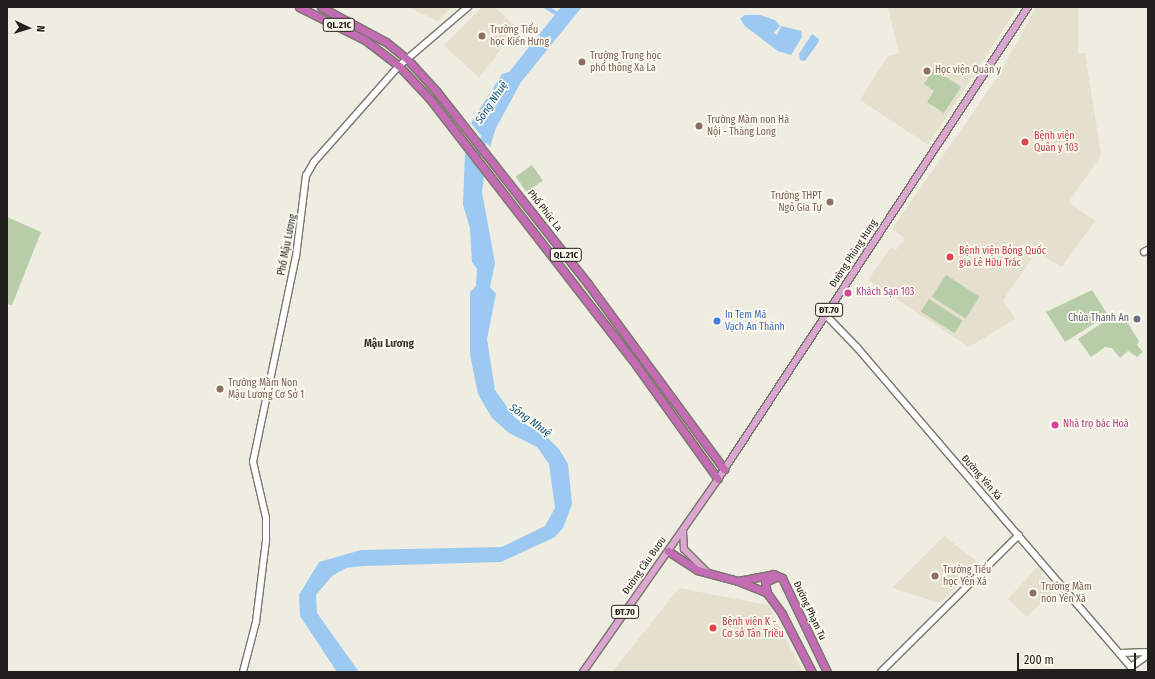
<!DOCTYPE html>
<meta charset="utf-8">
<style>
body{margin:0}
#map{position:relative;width:1155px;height:679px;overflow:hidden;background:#efece1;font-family:"Fira Sans Condensed",sans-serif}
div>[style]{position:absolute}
.built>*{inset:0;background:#e5e0ce}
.green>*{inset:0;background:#b6cda7;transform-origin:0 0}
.water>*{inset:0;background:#9bc9f2}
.canal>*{height:4px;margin:-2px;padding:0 2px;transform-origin:2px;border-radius:2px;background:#9bc9f2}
.river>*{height:7px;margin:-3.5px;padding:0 3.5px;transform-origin:3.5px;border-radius:3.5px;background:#9bc9f2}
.roads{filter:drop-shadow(1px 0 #79766d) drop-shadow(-1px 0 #79766d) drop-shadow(0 1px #79766d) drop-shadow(0 -1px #79766d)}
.secondary>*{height:5.5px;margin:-2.75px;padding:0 2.75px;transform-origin:2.75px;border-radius:2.75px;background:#fff}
.primary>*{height:6px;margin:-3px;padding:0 3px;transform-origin:3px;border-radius:3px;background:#dba7d1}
.highway>*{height:7px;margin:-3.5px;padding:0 3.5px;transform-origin:3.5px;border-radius:3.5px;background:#c36cb3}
.dots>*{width:11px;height:11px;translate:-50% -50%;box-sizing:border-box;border:2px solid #fcf9ef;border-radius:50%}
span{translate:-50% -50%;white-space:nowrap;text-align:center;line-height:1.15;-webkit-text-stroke:3.5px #fcf9ef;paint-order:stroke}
.shield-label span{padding:1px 3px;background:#fcf9ef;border:1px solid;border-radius:3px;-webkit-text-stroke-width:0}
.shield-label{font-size:9px;color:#22201d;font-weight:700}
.education-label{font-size:10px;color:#785e54}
.left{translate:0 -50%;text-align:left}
.right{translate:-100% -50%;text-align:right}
.health-label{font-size:10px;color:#be3a42}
.street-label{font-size:10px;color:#22201d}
.hotel-label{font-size:10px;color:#b23c85}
.shop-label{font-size:10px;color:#366cbe}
.worship-label{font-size:10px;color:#5b616d}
.water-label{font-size:11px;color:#085587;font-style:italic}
.neighbourhood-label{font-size:11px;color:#3c3931;font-weight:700}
.frame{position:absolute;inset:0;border:8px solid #22201d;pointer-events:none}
.north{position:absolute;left:8px;top:8px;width:40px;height:40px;-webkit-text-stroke:3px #fcf9ef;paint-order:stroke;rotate:94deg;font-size:11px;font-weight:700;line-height:16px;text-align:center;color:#22201d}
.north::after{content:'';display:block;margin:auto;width:14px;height:18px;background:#22201d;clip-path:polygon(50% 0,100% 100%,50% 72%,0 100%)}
.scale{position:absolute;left:1017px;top:653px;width:119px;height:18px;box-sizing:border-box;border:2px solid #22201d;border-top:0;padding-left:5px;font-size:12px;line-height:14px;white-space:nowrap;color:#22201d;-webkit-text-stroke:3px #fcf9ef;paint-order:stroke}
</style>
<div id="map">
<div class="built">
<div style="clip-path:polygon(408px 7px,452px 7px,438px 21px)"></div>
<div style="clip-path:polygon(482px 7px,495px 7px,517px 28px,479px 78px,444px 45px)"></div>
<div style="clip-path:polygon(888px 7px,1018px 7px,928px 145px,860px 100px,888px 56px,899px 54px)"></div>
<div style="clip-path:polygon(1036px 7px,1078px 7px,1078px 53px,1085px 53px,1101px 155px,1069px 202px,1095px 221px,1062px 267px,1036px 252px,1003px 301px,1015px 319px,969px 347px,868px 280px,891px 247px,896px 250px,905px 238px,892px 229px,999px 75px)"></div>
<div style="clip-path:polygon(944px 536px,979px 563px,940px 603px,892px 588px)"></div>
<div style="clip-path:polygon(1039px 565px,1043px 569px,1041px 575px,1059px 586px,1027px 617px,1008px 599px)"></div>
<div style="clip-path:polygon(679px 588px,768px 605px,803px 672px,612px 672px)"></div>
</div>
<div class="green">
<div style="clip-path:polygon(934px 69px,961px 87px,944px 113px,927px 102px,934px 91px,924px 84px)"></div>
<div style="left:532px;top:165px;width:19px;height:20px;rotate:55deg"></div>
<div style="clip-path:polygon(7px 217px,41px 232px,12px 305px,7px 304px)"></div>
<div style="left:946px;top:275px;width:40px;height:26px;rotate:33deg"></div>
<div style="clip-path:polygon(1092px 290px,1108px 315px,1065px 342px,1046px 312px)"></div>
<div style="left:929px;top:299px;width:40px;height:15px;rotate:33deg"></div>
<div style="clip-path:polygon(1111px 317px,1117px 322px,1124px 317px,1139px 341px,1137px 345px,1143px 352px,1137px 357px,1128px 351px,1120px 358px,1112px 348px,1105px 347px,1091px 357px,1078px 339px)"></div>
</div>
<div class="water">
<div style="clip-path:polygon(561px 7px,582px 7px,521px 82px,496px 128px,490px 147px,471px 123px,502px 74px,509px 72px)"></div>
<div style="clip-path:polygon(745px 15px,760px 15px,775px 20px,780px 26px,774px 33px,777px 35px,781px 26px,801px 31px,802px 37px,791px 55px,778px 51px,745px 26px,740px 19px)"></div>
<div style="clip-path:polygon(812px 34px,819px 39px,818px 43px,805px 61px,800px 60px,799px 54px)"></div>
<div style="clip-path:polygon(465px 153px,484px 176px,482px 192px,495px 263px,490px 287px,496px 294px,487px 339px,495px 390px,515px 418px,547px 437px,559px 449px,568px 464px,572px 504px,563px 528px,555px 537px,501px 562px,363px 566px,346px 568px,332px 576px,316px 595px,317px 613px,359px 672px,337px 672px,300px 616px,299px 595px,319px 562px,361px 550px,502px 547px,545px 526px,555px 508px,549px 464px,537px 447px,509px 433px,492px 418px,478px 394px,470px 355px,470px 292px,476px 286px,477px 269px,472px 262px,470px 228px,463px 205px)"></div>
</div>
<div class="canal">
<div style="left:546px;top:7px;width:12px;rotate:31deg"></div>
</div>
<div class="river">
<div style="left:471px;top:172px;width:46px;rotate:-69.6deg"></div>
</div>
<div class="roads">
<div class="secondary">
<div style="left:1144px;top:252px;width:4px;rotate:-27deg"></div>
<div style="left:826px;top:315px;width:45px;rotate:45.9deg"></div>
<div style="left:857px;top:347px;width:421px;rotate:49.4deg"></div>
<div style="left:1131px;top:667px;width:21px;rotate:-35deg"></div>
<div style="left:1121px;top:653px;width:27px;rotate:-2deg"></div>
<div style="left:243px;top:672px;width:52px;rotate:-75.4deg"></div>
<div style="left:256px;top:622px;width:83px;rotate:-83deg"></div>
<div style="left:266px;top:540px;width:22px;rotate:-90deg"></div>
<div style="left:266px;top:518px;width:57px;rotate:-103.1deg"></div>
<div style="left:253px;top:462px;width:209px;rotate:-78.2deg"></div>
<div style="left:296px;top:257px;width:82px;rotate:-83deg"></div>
<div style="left:306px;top:176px;width:16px;rotate:-60deg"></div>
<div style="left:314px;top:162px;width:128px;rotate:-48.5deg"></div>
<div style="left:399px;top:66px;width:91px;rotate:-40.5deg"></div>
<div style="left:881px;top:672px;width:194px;rotate:-44.8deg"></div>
</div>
<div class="primary">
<div style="left:683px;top:531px;width:18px;rotate:87deg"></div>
<div style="left:684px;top:549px;width:34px;rotate:45deg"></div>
<div style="left:583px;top:672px;width:236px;rotate:-55deg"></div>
<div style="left:718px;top:479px;width:565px;rotate:-56.7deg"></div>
</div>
<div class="highway">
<div style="left:299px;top:7px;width:74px;rotate:26.6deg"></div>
<div style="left:365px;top:40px;width:43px;rotate:37.4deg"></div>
<div style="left:399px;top:66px;width:45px;rotate:46.8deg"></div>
<div style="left:430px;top:99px;width:336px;rotate:52.2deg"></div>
<div style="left:636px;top:365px;width:140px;rotate:54.3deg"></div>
<div style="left:321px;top:7px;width:74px;rotate:28.3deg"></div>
<div style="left:386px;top:42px;width:28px;rotate:39deg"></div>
<div style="left:408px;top:60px;width:43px;rotate:47.8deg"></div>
<div style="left:437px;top:92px;width:244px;rotate:51.8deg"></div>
<div style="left:588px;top:284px;width:230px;rotate:53.7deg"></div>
<div style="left:668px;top:551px;width:35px;rotate:33deg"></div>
<div style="left:697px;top:570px;width:42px;rotate:15deg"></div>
<div style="left:738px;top:581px;width:31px;rotate:22deg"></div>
<div style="left:767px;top:593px;width:26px;rotate:54deg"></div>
<div style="left:782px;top:614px;width:65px;rotate:62.7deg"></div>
<div style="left:738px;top:581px;width:36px;rotate:-11deg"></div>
<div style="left:773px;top:574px;width:10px;rotate:24deg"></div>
<div style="left:782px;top:578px;width:104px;rotate:64.4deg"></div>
<div style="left:767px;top:593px;width:11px;rotate:-100deg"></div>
<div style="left:765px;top:582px;width:12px;rotate:-24deg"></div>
</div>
</div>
<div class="dots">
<div style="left:482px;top:36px;background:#8d6e63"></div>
<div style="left:582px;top:62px;background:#8d6e63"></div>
<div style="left:927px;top:71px;background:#8d6e63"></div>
<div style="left:699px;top:126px;background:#8d6e63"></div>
<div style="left:1025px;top:142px;background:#e0444e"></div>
<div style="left:830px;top:202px;background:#8d6e63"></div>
<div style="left:950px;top:257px;background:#e0444e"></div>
<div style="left:848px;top:293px;background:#d1479c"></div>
<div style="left:1137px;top:319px;background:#6b7280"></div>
<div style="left:717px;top:321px;background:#3f7fe0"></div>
<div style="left:220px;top:389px;background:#8d6e63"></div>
<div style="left:1055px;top:425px;background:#d1479c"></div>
<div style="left:935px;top:576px;background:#8d6e63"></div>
<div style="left:1033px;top:593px;background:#8d6e63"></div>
<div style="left:713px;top:628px;background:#e0444e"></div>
</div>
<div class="shield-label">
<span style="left:339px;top:25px">QL.21C</span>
<span style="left:566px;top:255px">QL.21C</span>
<span style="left:829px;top:310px">ĐT.70</span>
<span style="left:625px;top:612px">ĐT.70</span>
</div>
<div class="education-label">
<span class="left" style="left:490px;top:36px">Trường Tiểu<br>học Kiến Hưng</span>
<span class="left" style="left:590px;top:62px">Trường Trung học<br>phổ thông Xa La</span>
<span class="left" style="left:935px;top:71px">Học viện Quân y</span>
<span class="left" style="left:707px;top:126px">Trường Mầm non Hà<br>Nội - Thăng Long</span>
<span class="right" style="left:822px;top:202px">Trường THPT<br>Ngô Gia Tự</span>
<span class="left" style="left:228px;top:389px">Trường Mầm Non<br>Mậu Lương Cơ Sở 1</span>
<span class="left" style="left:943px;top:576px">Trường Tiểu<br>học Yên Xá</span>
<span class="left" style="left:1041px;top:593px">Trường Mầm<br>non Yên Xá</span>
</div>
<div class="health-label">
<span class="left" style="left:1034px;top:142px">Bệnh viện<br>Quân y 103</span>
<span class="left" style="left:959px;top:257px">Bệnh viện Bỏng Quốc<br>gia Lê Hữu Trác</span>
<span class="left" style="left:722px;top:628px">Bệnh viện K -<br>Cơ sở Tân Triều</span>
</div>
<div class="street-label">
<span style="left:544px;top:211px;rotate:52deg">Phố Phúc La</span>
<span style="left:288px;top:245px;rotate:-79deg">Phố Mậu Lương</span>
<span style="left:854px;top:254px;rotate:-57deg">Đường Phùng Hưng</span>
<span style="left:981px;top:478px;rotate:49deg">Đường Yên Xá</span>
<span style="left:645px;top:566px;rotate:-55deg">Đường Cầu Bươu</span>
<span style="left:809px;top:611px;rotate:65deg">Đường Phạm Tu</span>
</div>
<div class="hotel-label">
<span class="left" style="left:856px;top:293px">Khách Sạn 103</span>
<span class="left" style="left:1063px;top:425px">Nhà trọ bác Hoà</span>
</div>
<div class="shop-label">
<span class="left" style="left:725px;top:321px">In Tem Mã<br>Vạch An Thành</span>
</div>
<div class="worship-label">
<span class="right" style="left:1129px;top:319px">Chùa Thanh An</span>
</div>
<div class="water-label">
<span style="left:492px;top:103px;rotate:-56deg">Sông Nhuệ</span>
<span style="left:530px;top:421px;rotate:36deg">Sông Nhuệ</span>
</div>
<div class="neighbourhood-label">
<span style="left:389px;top:344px">Mậu Lương</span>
</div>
<div class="frame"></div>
<div class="north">N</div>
<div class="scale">200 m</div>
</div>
